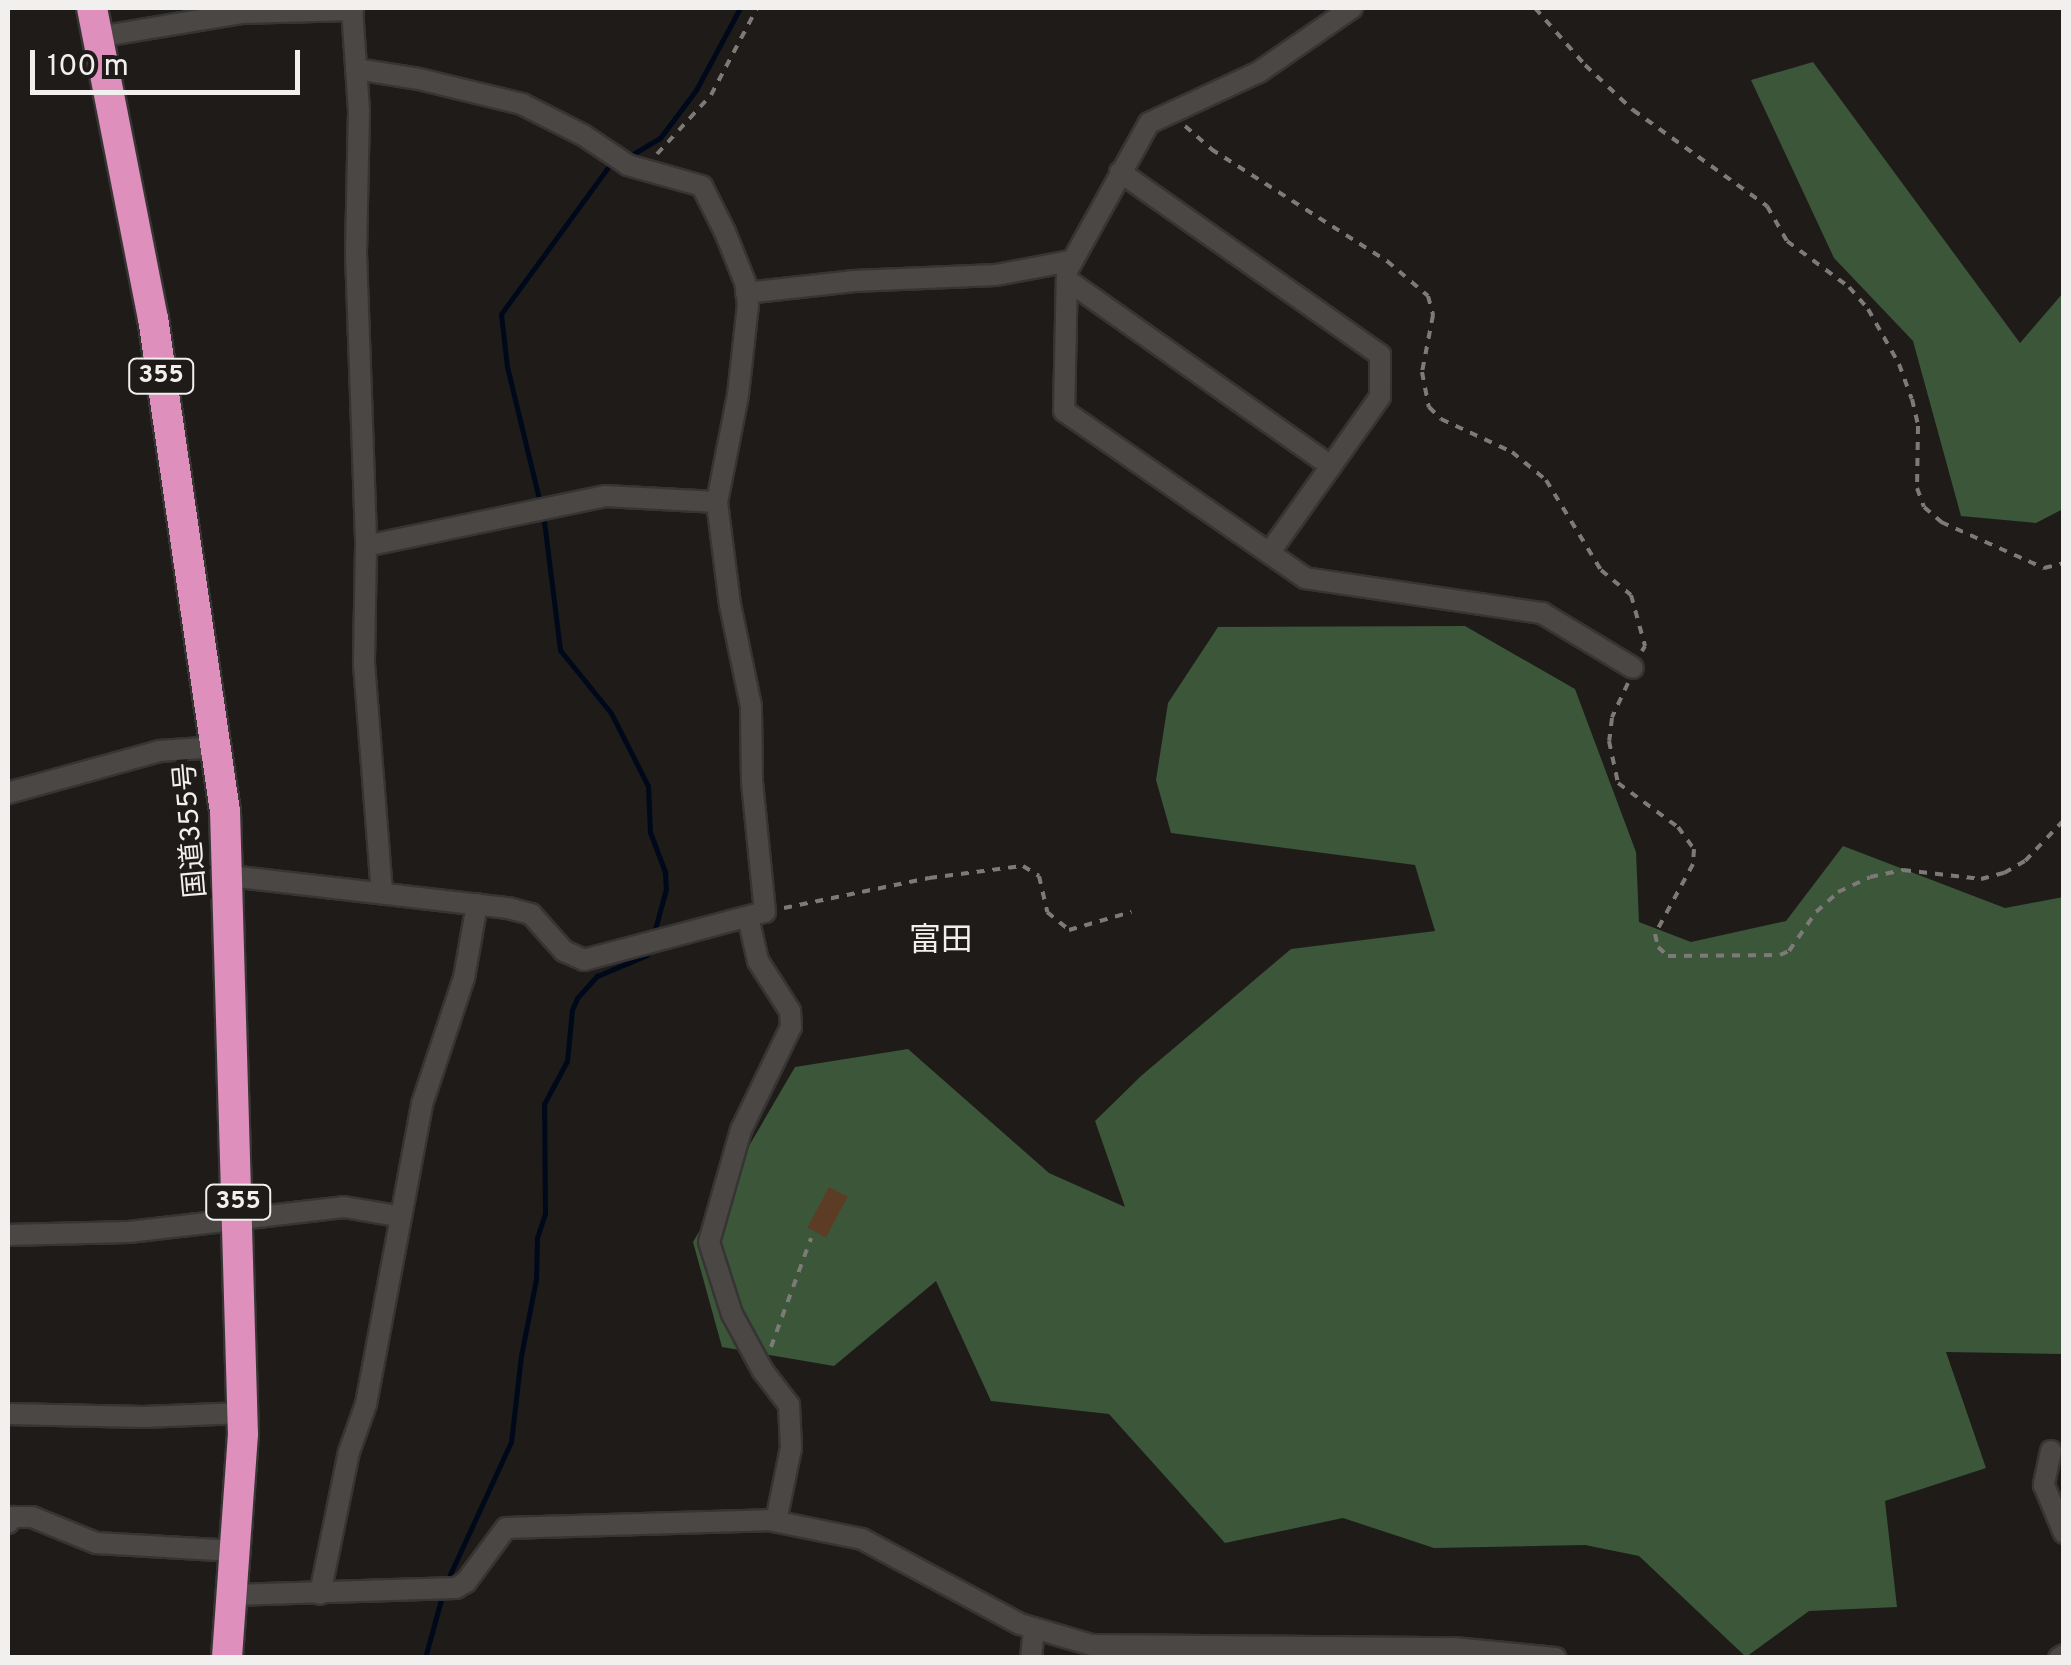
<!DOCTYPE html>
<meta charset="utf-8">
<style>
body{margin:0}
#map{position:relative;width:2071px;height:1665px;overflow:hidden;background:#1e1b19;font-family:Overpass,"Noto Sans JP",sans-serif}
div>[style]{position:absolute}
.forest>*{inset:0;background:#3b5638}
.stream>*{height:5px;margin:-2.5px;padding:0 2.5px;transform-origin:2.5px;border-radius:2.5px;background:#00091a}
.building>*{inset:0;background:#5d3c25;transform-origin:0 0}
.path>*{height:4px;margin-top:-2px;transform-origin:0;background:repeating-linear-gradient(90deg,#7d7a78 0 8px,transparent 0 16px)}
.roads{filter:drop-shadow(2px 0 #373534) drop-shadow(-2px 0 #373534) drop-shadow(0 2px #373534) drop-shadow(0 -2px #373534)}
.minor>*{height:20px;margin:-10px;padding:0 10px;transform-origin:10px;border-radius:10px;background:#4b4745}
.highway>*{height:30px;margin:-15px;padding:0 15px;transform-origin:15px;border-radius:15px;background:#de8fbc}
span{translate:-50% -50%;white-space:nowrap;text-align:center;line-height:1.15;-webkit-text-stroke:9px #1e1b19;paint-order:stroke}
.shield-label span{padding:2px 8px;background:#1e1b19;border:2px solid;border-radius:8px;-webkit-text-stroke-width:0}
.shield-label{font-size:25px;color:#f2f0ee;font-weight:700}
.street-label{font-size:28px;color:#f2f0ee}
.quarter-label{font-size:32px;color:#f2f0ee}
.frame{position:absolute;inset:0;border:10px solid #f2f0ee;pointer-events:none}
.scale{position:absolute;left:30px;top:50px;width:270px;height:45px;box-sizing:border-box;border:5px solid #f2f0ee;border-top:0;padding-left:12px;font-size:30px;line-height:35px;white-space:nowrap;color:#f2f0ee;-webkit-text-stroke:8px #1e1b19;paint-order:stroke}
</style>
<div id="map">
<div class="forest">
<div style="clip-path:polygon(1813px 62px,2020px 343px,2063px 293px,2063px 509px,2036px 523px,1961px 516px,1913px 341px,1834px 258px,1751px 80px)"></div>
<div style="clip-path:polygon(1465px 626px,1575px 689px,1636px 852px,1639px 922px,1691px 942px,1786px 921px,1843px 846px,2005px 908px,2063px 897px,2063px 1354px,1946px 1352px,1986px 1468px,1885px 1501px,1897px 1607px,1809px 1611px,1746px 1657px,1639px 1556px,1585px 1545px,1434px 1548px,1343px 1518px,1225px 1543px,1109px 1414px,991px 1401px,936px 1281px,834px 1366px,722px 1347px,693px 1242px,795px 1067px,908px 1049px,1049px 1173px,1125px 1207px,1095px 1121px,1141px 1076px,1291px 949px,1435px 931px,1415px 865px,1171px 833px,1156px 780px,1168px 703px,1218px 627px)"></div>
</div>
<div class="stream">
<div style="left:633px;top:154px;width:31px;rotate:-31deg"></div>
<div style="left:660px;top:138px;width:60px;rotate:-53.1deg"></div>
<div style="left:696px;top:90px;width:93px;rotate:-61.8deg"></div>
<div style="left:540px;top:503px;width:140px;rotate:-103.6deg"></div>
<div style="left:507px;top:367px;width:53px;rotate:-96.5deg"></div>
<div style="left:501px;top:314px;width:183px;rotate:-53.9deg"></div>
<div style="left:543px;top:513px;width:138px;rotate:82.9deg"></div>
<div style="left:560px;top:650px;width:81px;rotate:51deg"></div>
<div style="left:611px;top:713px;width:82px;rotate:63.1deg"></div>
<div style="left:648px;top:786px;width:46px;rotate:87.5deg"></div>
<div style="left:650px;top:832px;width:43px;rotate:69.4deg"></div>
<div style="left:665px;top:872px;width:17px;rotate:87deg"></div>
<div style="left:666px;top:889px;width:46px;rotate:105.3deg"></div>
<div style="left:447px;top:1581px;width:153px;rotate:-65.3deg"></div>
<div style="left:511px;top:1442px;width:87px;rotate:-83.4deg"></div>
<div style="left:521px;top:1356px;width:78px;rotate:-79deg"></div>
<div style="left:536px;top:1279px;width:41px;rotate:-88.6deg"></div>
<div style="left:537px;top:1238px;width:26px;rotate:-72deg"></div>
<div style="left:545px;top:1213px;width:109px;rotate:-90.5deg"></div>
<div style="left:544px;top:1104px;width:49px;rotate:-61.9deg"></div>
<div style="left:567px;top:1061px;width:51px;rotate:-84.4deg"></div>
<div style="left:572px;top:1010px;width:13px;rotate:-67deg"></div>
<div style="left:577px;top:998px;width:30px;rotate:-48deg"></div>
<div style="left:597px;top:976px;width:54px;rotate:-22.8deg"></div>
<div style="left:425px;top:1658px;width:64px;rotate:-74.7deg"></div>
</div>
<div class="building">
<div style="left:829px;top:1187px;width:21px;height:46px;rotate:28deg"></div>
</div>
<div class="path">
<div style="left:1535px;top:8px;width:76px;rotate:48.7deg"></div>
<div style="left:1585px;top:65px;width:66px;rotate:43.2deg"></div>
<div style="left:1633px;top:110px;width:165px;rotate:35.6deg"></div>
<div style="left:1767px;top:206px;width:40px;rotate:60.3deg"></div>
<div style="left:1787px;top:241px;width:77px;rotate:36.6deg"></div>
<div style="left:1849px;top:287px;width:29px;rotate:49deg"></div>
<div style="left:1868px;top:309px;width:63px;rotate:60.6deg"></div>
<div style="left:1899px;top:364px;width:37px;rotate:70deg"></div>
<div style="left:1912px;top:399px;width:28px;rotate:77deg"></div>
<div style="left:1918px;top:426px;width:62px;rotate:90.9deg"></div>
<div style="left:1917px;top:488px;width:20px;rotate:70deg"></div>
<div style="left:1924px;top:507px;width:23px;rotate:41deg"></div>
<div style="left:1941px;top:522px;width:113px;rotate:24.1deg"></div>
<div style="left:2044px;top:568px;width:21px;rotate:-14deg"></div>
<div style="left:1185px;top:126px;width:35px;rotate:41deg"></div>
<div style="left:1211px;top:149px;width:209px;rotate:32.5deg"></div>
<div style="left:1387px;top:261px;width:54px;rotate:40.5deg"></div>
<div style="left:1428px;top:296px;width:20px;rotate:75deg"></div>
<div style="left:1433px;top:315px;width:58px;rotate:100.9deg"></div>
<div style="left:1422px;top:372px;width:36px;rotate:79deg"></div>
<div style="left:1429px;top:407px;width:17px;rotate:45deg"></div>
<div style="left:1441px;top:419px;width:78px;rotate:24.9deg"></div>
<div style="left:1512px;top:452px;width:44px;rotate:39.5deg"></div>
<div style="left:1546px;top:480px;width:105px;rotate:58.6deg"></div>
<div style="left:1601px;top:570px;width:39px;rotate:40deg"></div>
<div style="left:1631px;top:595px;width:53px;rotate:74.6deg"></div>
<div style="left:1645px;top:646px;width:6px;rotate:121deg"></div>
<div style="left:657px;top:154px;width:80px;rotate:-47.5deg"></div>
<div style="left:711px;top:95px;width:98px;rotate:-62.1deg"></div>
<div style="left:1628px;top:683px;width:38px;rotate:115deg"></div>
<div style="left:1612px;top:718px;width:23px;rotate:97deg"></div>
<div style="left:1609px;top:741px;width:43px;rotate:77.9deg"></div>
<div style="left:1618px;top:783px;width:74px;rotate:36.3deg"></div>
<div style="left:1678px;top:827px;width:27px;rotate:54deg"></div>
<div style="left:1694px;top:849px;width:15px;rotate:94deg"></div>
<div style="left:1693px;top:864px;width:80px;rotate:118.5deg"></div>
<div style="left:1655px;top:934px;width:13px;rotate:77deg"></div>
<div style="left:1658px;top:947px;width:13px;rotate:42deg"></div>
<div style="left:1668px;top:956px;width:112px;rotate:-0.5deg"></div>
<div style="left:1780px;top:955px;width:10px;rotate:-24deg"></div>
<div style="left:1789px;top:951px;width:47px;rotate:-55.3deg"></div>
<div style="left:1816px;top:912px;width:30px;rotate:-42deg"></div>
<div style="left:1838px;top:892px;width:35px;rotate:-25deg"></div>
<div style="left:1870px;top:877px;width:34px;rotate:-12deg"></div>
<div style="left:1903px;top:870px;width:79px;rotate:6.6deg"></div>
<div style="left:1981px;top:879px;width:24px;rotate:-15deg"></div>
<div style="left:2004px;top:873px;width:24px;rotate:-30deg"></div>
<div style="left:2025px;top:861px;width:57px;rotate:-46.4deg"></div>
<div style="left:784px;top:908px;width:148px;rotate:-11.7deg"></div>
<div style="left:929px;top:878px;width:95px;rotate:-7.3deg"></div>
<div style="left:1023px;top:866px;width:19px;rotate:32deg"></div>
<div style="left:1039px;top:876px;width:37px;rotate:77deg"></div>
<div style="left:1047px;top:912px;width:28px;rotate:39deg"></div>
<div style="left:1069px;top:930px;width:65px;rotate:-16.2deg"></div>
<div style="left:771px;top:1347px;width:116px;rotate:-69.8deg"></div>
</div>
<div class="roads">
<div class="minor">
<div style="left:352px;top:8px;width:102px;rotate:86.1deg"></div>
<div style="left:359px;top:110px;width:143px;rotate:91.2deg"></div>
<div style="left:356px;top:253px;width:293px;rotate:88deg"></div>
<div style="left:366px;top:546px;width:118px;rotate:91deg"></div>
<div style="left:364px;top:664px;width:230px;rotate:85.5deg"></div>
<div style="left:1352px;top:8px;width:113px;rotate:145.5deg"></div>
<div style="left:1259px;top:72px;width:121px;rotate:155.1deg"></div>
<div style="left:1149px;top:123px;width:169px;rotate:119deg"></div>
<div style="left:1067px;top:271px;width:140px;rotate:91.2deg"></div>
<div style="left:1064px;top:411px;width:293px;rotate:34.7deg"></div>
<div style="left:1305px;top:578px;width:240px;rotate:8.4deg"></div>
<div style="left:1542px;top:613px;width:106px;rotate:31.1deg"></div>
<div style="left:98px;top:37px;width:145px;rotate:-9.5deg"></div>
<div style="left:241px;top:13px;width:112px;rotate:-1.5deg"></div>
<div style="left:1120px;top:172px;width:318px;rotate:35.1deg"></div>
<div style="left:1380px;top:355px;width:42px;rotate:90deg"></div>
<div style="left:1380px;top:397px;width:191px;rotate:125.4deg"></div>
<div style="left:1067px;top:280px;width:323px;rotate:35.2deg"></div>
<div style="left:746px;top:293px;width:109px;rotate:-6.3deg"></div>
<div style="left:854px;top:281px;width:142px;rotate:-2.4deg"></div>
<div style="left:996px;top:275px;width:75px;rotate:-10.7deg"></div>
<div style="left:366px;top:546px;width:244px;rotate:-11.8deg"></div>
<div style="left:605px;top:496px;width:112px;rotate:3.1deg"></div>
<div style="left:8px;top:793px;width:157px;rotate:-15.5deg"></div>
<div style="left:159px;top:751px;width:59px;rotate:-3.9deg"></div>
<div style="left:230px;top:876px;width:280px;rotate:6.6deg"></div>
<div style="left:508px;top:908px;width:24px;rotate:15deg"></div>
<div style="left:531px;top:914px;width:50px;rotate:48.3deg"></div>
<div style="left:564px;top:951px;width:22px;rotate:24deg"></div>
<div style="left:584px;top:960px;width:187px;rotate:-14.9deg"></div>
<div style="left:765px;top:912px;width:132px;rotate:-95.7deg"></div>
<div style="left:752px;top:781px;width:75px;rotate:-90.8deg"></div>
<div style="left:751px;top:706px;width:103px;rotate:-101.7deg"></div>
<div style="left:730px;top:605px;width:104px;rotate:-97.2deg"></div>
<div style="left:717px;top:502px;width:109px;rotate:-78.9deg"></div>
<div style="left:738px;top:395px;width:91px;rotate:-83.7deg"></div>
<div style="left:748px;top:305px;width:23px;rotate:-97deg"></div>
<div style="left:745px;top:282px;width:54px;rotate:-111.8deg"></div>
<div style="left:725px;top:232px;width:51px;rotate:-116.6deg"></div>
<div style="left:702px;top:186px;width:77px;rotate:-164.2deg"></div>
<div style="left:628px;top:165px;width:54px;rotate:-146.3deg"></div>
<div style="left:583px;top:135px;width:68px;rotate:-153.1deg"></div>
<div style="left:522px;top:104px;width:106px;rotate:-166.4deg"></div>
<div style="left:419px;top:79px;width:64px;rotate:-171deg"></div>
<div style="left:748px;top:917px;width:45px;rotate:77.2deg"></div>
<div style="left:758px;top:961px;width:59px;rotate:57.4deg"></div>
<div style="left:790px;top:1011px;width:16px;rotate:86deg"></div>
<div style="left:791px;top:1027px;width:114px;rotate:115.9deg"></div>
<div style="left:741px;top:1130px;width:116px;rotate:105.9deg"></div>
<div style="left:709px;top:1242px;width:76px;rotate:72.3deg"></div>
<div style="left:732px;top:1314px;width:65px;rotate:61.5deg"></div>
<div style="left:763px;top:1371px;width:43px;rotate:52.6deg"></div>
<div style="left:789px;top:1405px;width:43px;rotate:87.3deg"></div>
<div style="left:791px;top:1448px;width:75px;rotate:101.6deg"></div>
<div style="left:8px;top:1235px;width:121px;rotate:-1.4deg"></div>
<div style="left:129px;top:1232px;width:216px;rotate:-6.6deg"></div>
<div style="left:344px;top:1207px;width:55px;rotate:9.5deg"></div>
<div style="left:8px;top:1414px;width:135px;rotate:1.3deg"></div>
<div style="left:143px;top:1417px;width:100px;rotate:-2.3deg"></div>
<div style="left:2051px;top:1451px;width:35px;rotate:102deg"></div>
<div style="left:2044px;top:1485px;width:52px;rotate:67.4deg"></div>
<div style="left:8px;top:1523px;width:8px;rotate:-50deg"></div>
<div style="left:13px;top:1517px;width:19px"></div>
<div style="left:32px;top:1517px;width:69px;rotate:22.1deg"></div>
<div style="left:96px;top:1543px;width:139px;rotate:3.3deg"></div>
<div style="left:320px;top:1594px;width:145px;rotate:-78.5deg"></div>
<div style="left:349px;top:1452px;width:51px;rotate:-70.5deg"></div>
<div style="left:366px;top:1404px;width:305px;rotate:-79.4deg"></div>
<div style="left:422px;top:1104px;width:133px;rotate:-71.6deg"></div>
<div style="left:464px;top:978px;width:75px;rotate:-80deg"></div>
<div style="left:232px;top:1595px;width:224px;rotate:-1.8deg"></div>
<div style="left:456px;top:1588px;width:12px;rotate:-31deg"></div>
<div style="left:466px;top:1582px;width:67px;rotate:-53.5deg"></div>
<div style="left:506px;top:1528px;width:262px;rotate:-1.7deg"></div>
<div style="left:768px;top:1520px;width:96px;rotate:11.4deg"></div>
<div style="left:862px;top:1539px;width:179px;rotate:28.3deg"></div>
<div style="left:1020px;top:1624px;width:75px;rotate:16.3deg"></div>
<div style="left:1092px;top:1645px;width:362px;rotate:0.5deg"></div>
<div style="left:1454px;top:1648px;width:102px;rotate:5.6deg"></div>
<div style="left:1031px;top:1658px;width:30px;rotate:-84deg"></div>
<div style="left:2059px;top:1658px;width:6px;rotate:-31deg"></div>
</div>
<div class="highway">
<div style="left:92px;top:8px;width:316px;rotate:78.9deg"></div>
<div style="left:153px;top:318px;width:498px;rotate:81.7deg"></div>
<div style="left:225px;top:811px;width:623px;rotate:88.35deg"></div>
<div style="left:243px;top:1434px;width:225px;rotate:94.1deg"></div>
</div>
</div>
<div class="shield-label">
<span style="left:161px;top:376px">355</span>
<span style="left:238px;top:1202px">355</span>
</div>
<div class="street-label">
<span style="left:192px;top:830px;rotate:-95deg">国道355号</span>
</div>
<div class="quarter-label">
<span style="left:941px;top:942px">富田</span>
</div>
<div class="frame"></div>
<div class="scale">100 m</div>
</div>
